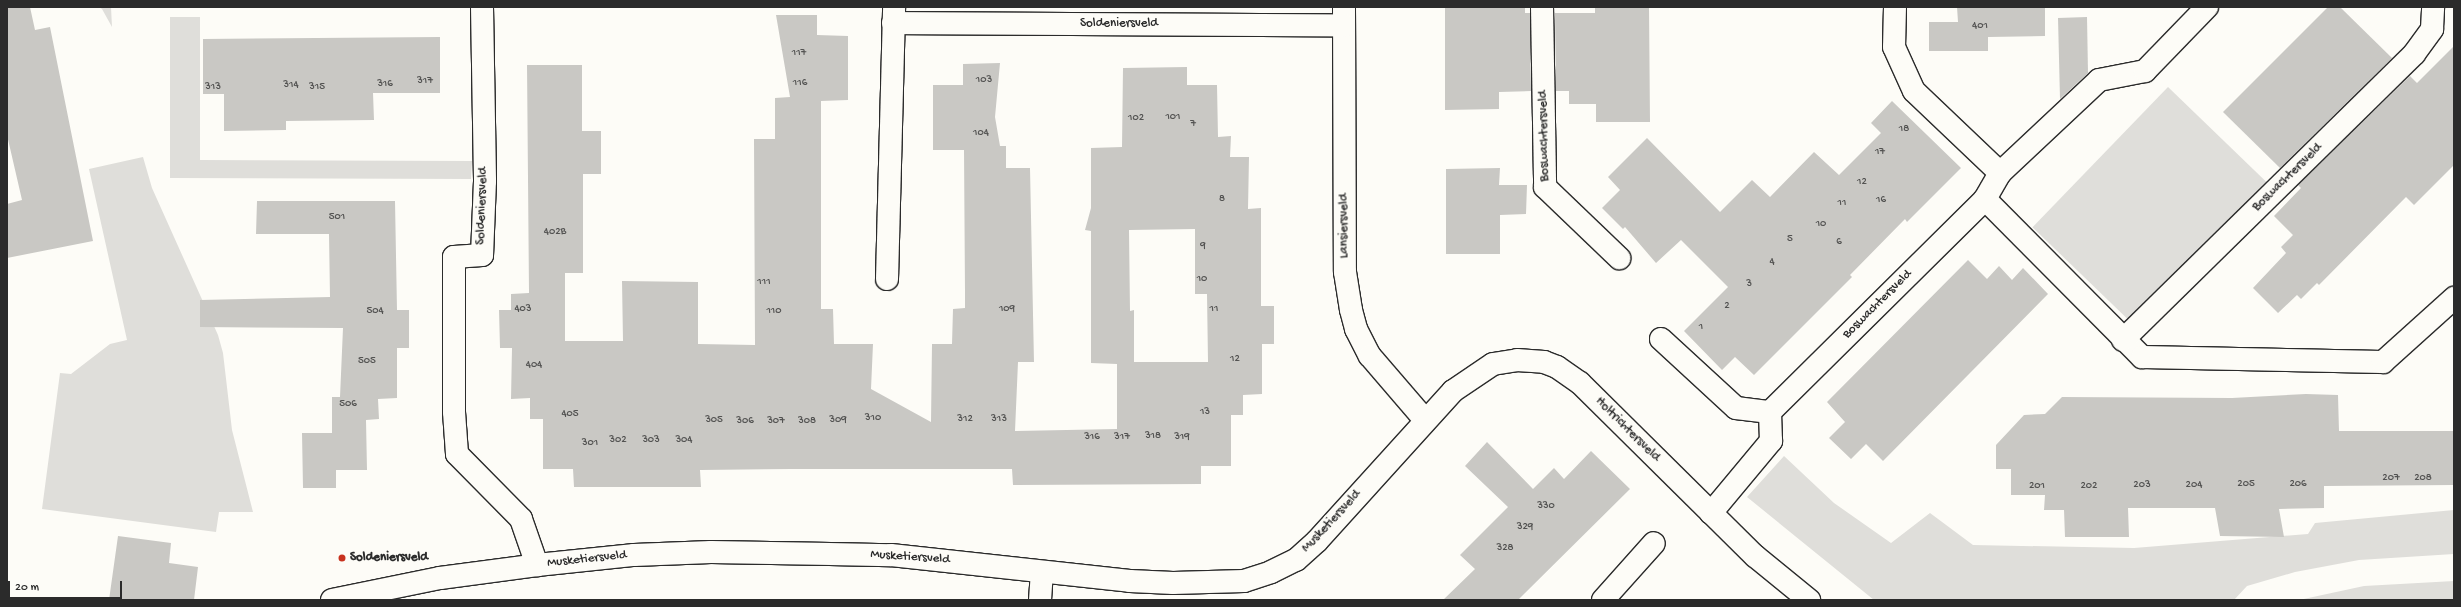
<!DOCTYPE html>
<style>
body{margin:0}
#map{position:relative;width:2461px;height:607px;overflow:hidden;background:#fdfcf7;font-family:"Gochi Hand",sans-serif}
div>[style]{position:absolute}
.green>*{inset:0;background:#dfdeda;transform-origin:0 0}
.building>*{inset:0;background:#c9c8c4}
.roads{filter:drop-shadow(1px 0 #2b2b2b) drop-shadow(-1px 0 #2b2b2b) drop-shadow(0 1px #2b2b2b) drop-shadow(0 -1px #2b2b2b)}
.minor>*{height:22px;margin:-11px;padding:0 11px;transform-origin:11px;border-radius:11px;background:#fdfcf7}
.dots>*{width:11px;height:11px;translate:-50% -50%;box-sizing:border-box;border:2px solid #fdfcf7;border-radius:50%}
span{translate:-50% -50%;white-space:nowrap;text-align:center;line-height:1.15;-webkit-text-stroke:4px #fdfcf7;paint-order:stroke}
.number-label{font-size:11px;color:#525251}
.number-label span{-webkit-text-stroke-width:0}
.street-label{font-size:13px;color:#2b2b2b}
.poi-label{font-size:13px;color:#2b2b2b;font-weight:700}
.left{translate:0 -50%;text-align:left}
.frame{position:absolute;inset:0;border:8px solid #2b2b2b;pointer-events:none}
.scale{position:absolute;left:8px;top:581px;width:114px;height:18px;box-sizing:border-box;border:2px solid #2b2b2b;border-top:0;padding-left:5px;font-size:12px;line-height:14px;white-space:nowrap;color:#2b2b2b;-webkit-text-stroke:3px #fdfcf7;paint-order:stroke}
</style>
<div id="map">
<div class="green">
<div style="clip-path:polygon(99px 7px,111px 7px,112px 27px,102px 9px)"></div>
<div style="clip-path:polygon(170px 17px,200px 17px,200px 160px,472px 161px,471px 179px,170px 178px)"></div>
<div style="left:2168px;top:87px;width:139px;height:195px;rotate:44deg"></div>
<div style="clip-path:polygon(143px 157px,152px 188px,218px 335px,223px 353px,232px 430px,253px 512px,219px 512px,216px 532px,42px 509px,60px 373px,71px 374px,110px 344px,127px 340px,89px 169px)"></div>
<div style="clip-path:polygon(1784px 456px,1834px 503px,1891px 543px,1930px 513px,1973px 545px,2134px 548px,2308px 534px,2315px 523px,2454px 510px,2454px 554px,2359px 560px,2295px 572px,2247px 586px,2234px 600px,1874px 600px,1747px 497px)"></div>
<div style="clip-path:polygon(2454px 581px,2454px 600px,2299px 600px,2364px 586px)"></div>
</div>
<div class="building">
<div style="clip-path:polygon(7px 7px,30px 7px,35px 30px,50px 27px,93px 241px,7px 258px,7px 204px,22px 200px,7px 135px)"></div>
<div style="clip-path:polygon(1445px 7px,1525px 7px,1525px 13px,1530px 13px,1531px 91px,1499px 92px,1499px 109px,1445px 110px)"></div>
<div style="clip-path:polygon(1595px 7px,1649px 7px,1650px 122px,1596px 122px,1596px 104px,1569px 104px,1569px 91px,1556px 91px,1555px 13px,1595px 13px)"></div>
<div style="clip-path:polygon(1957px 7px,2045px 7px,2045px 36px,1988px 37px,1988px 51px,1929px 51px,1929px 22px,1958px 22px)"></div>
<div style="clip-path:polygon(2328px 7px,2340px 7px,2392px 58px,2280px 168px,2223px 112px)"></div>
<div style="clip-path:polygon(evenodd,776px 15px,817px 15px,817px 35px,848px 36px,848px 100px,821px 101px,821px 309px,833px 309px,834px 344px,873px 344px,871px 389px,931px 422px,932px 344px,952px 344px,953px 309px,965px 308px,965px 293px,964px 150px,933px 150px,933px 85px,963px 85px,963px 64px,1000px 63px,995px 117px,1000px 146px,1006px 146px,1006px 168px,1030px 168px,1034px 362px,1018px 362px,1015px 431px,1117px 429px,1117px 364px,1091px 363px,1091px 231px,1085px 230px,1091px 208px,1091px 148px,1122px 147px,1123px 68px,1187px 67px,1187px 85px,1217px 85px,1218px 137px,1231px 136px,1230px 157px,1249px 157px,1248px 209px,1261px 208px,1261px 306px,1274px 306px,1274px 344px,1262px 344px,1262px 394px,1243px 395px,1243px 415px,1231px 415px,1231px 466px,1201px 466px,1201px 484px,1013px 485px,1012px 469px,791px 469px,700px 470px,701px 487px,574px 487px,573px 469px,543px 469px,543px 419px,530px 419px,530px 398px,511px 399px,512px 348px,500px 348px,499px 310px,511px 310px,511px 294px,529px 293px,527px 65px,582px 65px,582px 131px,601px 131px,601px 174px,583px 174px,583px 273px,565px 273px,565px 341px,623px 341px,622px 281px,698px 282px,698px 344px,755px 345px,754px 139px,775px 139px,775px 98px,790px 97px,776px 15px,1195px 229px,1195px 294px,1207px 294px,1208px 362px,1134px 362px,1134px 310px,1130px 311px,1129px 230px,1195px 229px)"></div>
<div style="clip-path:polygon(2087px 17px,2088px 73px,2060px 99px,2058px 18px)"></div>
<div style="clip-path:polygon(440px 37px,440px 93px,373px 93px,374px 120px,286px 121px,286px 130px,224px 131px,224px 94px,203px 94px,203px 39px)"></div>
<div style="clip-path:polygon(2454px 46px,2454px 165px,2414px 205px,2406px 197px,2319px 285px,2317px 283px,2301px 299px,2297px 295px,2278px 313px,2253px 288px,2286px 253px,2281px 247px,2293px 235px,2274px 216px,2301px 188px,2298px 185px,2410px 76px,2417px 83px)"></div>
<div style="clip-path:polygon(1892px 101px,1961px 168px,1907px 222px,1905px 219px,1850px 275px,1852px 277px,1754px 375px,1735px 357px,1722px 370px,1684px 331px,1728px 287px,1681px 240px,1656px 263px,1625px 227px,1623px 229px,1602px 208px,1620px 190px,1608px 177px,1647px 138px,1720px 212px,1752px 180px,1770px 197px,1814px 152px,1839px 175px,1881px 133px,1871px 123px)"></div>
<div style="clip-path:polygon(1500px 168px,1499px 185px,1527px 185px,1526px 214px,1500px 215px,1500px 254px,1446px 254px,1446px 169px)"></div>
<div style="clip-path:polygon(257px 201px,395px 201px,397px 310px,409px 310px,409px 348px,397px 348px,397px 398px,378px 399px,379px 419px,366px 420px,367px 470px,336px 470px,336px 488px,303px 488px,302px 433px,332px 433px,332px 397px,340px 397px,343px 328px,200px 327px,200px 300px,330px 297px,329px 234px,256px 234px)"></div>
<div style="clip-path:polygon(1968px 260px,1987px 279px,1999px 266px,2012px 280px,2023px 268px,2048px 294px,1883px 461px,1866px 444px,1851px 459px,1829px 438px,1845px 422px,1827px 402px)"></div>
<div style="clip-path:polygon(2306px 394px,2338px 395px,2339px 431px,2454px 431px,2454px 485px,2324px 486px,2324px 508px,2279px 509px,2284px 537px,2220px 536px,2215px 508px,2128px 508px,2129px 537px,2065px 537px,2064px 510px,2044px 510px,2045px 495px,2011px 495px,2011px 469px,1996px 469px,1996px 445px,2024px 415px,2045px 414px,2062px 397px,2232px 398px)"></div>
<div style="clip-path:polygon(1487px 442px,1533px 489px,1554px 468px,1564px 479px,1591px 451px,1630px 489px,1518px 600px,1443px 600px,1475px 569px,1460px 555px,1508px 507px,1465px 466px)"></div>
<div style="clip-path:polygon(118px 536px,171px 543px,169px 563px,198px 567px,194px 600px,109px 600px)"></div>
</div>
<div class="roads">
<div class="minor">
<div style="left:482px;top:7px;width:174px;rotate:89deg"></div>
<div style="left:485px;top:181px;width:74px;rotate:92.3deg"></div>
<div style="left:482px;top:255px;width:28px;rotate:176deg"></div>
<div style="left:454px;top:257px;width:155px;rotate:90deg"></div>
<div style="left:454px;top:412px;width:42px;rotate:85.9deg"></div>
<div style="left:457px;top:454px;width:91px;rotate:45.4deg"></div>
<div style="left:521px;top:519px;width:49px;rotate:70.8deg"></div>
<div style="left:1344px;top:7px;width:265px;rotate:89.8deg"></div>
<div style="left:1345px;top:272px;width:38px;rotate:81deg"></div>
<div style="left:1351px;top:310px;width:20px;rotate:75deg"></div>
<div style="left:1356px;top:329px;width:30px;rotate:63deg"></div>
<div style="left:1370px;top:356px;width:84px;rotate:49.3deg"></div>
<div style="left:1542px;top:7px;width:180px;rotate:89deg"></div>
<div style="left:1545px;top:187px;width:103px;rotate:43.8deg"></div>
<div style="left:1895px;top:7px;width:40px;rotate:91.4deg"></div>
<div style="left:1894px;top:47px;width:48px;rotate:65.6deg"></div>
<div style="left:1914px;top:91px;width:119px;rotate:43.6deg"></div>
<div style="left:893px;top:23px;width:451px;rotate:0.3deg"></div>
<div style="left:1985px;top:199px;width:223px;rotate:45.2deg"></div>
<div style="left:2142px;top:357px;width:241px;rotate:1.2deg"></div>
<div style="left:2383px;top:362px;width:96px;rotate:-42deg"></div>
<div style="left:887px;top:279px;width:272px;rotate:-88.5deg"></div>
<div style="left:1661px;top:339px;width:102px;rotate:42.6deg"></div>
<div style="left:1736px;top:408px;width:34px;rotate:7deg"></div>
<div style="left:2123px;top:340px;width:408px;rotate:-44.5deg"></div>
<div style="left:2414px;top:54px;width:31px;rotate:-54deg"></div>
<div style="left:2432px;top:29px;width:22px;rotate:-87deg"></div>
<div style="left:1711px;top:513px;width:94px;rotate:-50.2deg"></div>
<div style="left:1771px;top:441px;width:29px;rotate:-92deg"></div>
<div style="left:1770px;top:412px;width:303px;rotate:-44.7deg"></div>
<div style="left:1985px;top:199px;width:30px;rotate:-60deg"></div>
<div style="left:2000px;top:173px;width:136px;rotate:-43.2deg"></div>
<div style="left:2099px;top:80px;width:47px;rotate:-11.1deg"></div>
<div style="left:2145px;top:71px;width:89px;rotate:-45.9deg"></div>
<div style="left:332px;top:600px;width:110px;rotate:-11.5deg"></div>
<div style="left:440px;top:578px;width:98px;rotate:-7.6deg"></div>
<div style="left:537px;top:565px;width:98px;rotate:-5.9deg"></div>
<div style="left:634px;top:555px;width:77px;rotate:-2.2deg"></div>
<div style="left:711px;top:552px;width:180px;rotate:1deg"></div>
<div style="left:891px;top:555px;width:240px;rotate:6.2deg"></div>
<div style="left:1130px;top:581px;width:43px;rotate:2.7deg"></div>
<div style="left:1173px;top:583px;width:71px;rotate:-1.6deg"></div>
<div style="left:1244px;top:581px;width:28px;rotate:-18deg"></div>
<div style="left:1271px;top:572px;width:28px;rotate:-26deg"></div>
<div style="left:1296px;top:560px;width:28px;rotate:-42deg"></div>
<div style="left:1317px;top:541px;width:202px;rotate:-47.8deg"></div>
<div style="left:1453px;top:391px;width:48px;rotate:-34deg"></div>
<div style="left:1493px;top:364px;width:24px;rotate:-9deg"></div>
<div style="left:1517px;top:360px;width:27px;rotate:4deg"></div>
<div style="left:1544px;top:362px;width:14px;rotate:21deg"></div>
<div style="left:1557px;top:367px;width:28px;rotate:35deg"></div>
<div style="left:1580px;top:383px;width:246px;rotate:44.7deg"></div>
<div style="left:1755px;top:556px;width:70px;rotate:39.2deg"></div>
<div style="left:1040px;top:600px;width:28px;rotate:-86deg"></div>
<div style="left:1603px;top:600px;width:76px;rotate:-48.2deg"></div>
</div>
</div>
<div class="dots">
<div style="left:342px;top:558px;background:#c8321e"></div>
</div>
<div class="number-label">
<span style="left:1980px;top:26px">401</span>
<span style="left:799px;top:53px">117</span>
<span style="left:984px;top:80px">103</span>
<span style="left:425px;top:81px">317</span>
<span style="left:800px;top:83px">116</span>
<span style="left:385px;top:84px">316</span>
<span style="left:291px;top:85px">314</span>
<span style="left:213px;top:87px">313</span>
<span style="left:317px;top:87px">315</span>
<span style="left:1173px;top:117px">101</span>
<span style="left:1136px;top:118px">102</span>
<span style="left:1193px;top:124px">7</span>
<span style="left:1904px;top:129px">18</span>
<span style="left:981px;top:133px">104</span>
<span style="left:1880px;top:152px">17</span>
<span style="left:1862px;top:182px">12</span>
<span style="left:1222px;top:199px">8</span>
<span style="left:1881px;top:200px">16</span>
<span style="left:1842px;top:203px">11</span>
<span style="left:337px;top:217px">501</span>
<span style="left:1821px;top:224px">10</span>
<span style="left:555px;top:232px">402B</span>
<span style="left:1790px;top:239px">5</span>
<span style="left:1839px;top:242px">6</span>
<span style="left:1203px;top:246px">9</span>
<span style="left:1772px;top:262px">4</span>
<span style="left:1202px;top:279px">10</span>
<span style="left:764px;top:282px">111</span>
<span style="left:1749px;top:284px">3</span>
<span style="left:1727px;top:306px">2</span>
<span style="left:523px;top:309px">403</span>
<span style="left:1007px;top:309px">109</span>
<span style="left:1214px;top:309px">11</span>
<span style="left:375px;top:311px">504</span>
<span style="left:774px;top:311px">110</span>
<span style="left:1701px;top:327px">1</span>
<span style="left:1235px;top:359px">12</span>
<span style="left:367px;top:361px">505</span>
<span style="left:534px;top:365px">404</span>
<span style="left:348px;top:404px">506</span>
<span style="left:1205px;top:412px">13</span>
<span style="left:570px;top:414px">405</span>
<span style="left:873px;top:418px">310</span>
<span style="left:965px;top:419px">312</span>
<span style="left:999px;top:419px">313</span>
<span style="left:714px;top:420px">305</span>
<span style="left:838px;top:420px">309</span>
<span style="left:745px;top:421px">306</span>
<span style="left:776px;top:421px">307</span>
<span style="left:807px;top:421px">308</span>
<span style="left:1153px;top:436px">318</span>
<span style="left:1092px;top:437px">316</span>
<span style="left:1122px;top:437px">317</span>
<span style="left:1182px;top:437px">319</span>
<span style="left:618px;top:440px">302</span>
<span style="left:651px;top:440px">303</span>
<span style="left:684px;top:440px">304</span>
<span style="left:590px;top:443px">301</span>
<span style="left:2391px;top:478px">207</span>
<span style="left:2423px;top:478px">208</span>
<span style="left:2246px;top:484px">205</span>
<span style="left:2298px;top:484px">206</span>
<span style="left:2142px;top:485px">203</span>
<span style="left:2194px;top:485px">204</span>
<span style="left:2037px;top:486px">201</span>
<span style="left:2089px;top:486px">202</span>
<span style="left:1546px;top:506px">330</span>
<span style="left:1525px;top:527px">329</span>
<span style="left:1505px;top:548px">328</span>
</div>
<div class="street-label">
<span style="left:1119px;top:24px">Soldeniersveld</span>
<span style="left:1545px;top:136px;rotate:-91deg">Boswachtersveld</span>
<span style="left:2288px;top:178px;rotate:-44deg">Boswachtersveld</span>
<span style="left:483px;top:206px;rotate:-88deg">Soldeniersveld</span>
<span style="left:1345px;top:226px;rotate:-90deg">Lansiersveld</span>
<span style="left:1878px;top:305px;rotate:-45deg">Boswachtersveld</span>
<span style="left:1627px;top:430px;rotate:45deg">Holtrichtersveld</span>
<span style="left:1332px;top:522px;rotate:-47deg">Musketiersveld</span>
<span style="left:910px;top:558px;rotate:4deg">Musketiersveld</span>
<span style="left:587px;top:560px;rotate:-6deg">Musketiersveld</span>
</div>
<div class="poi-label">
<span class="left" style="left:350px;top:558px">Soldeniersveld</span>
</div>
<div class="frame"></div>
<div class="scale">20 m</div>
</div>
